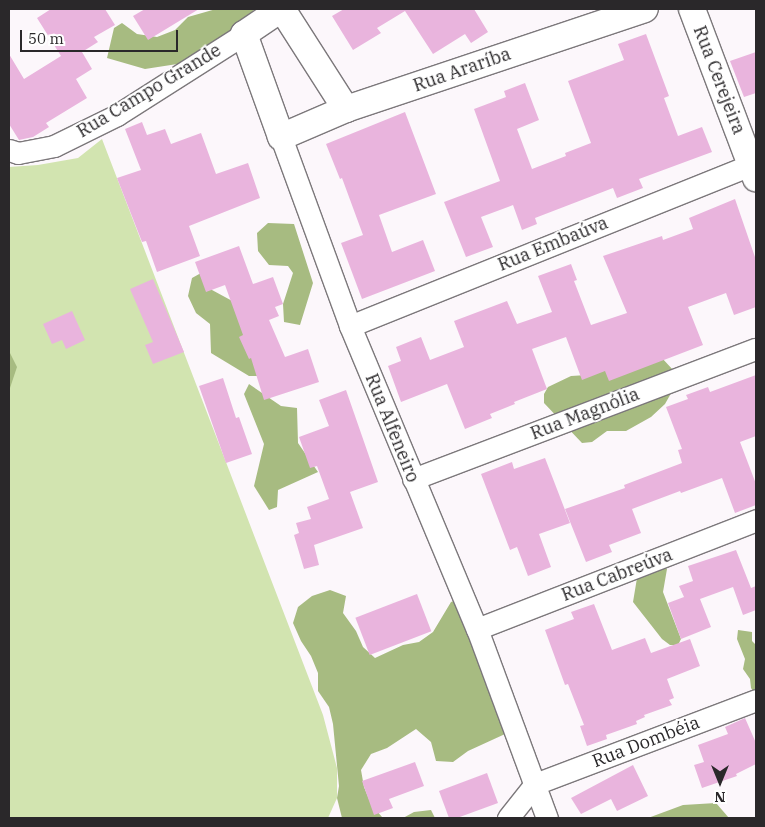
<!DOCTYPE html>
<meta charset="utf-8">
<style>
body{margin:0}
#map{position:relative;width:765px;height:827px;overflow:hidden;background:#fcf7fb;font-family:"IBM Plex Serif",serif}
div>[style]{position:absolute}
.green>*{inset:0;background:#d2e4b0}
.forest>*{inset:0;background:#a7bb81}
.building>*{inset:0;background:#e9b4dd;transform-origin:0 0}
.roads{filter:drop-shadow(1px 0 #7c787b) drop-shadow(-1px 0 #7c787b) drop-shadow(0 1px #7c787b) drop-shadow(0 -1px #7c787b)}
.minor>*{height:21px;margin:-10.5px;padding:0 10.5px;transform-origin:10.5px;border-radius:10.5px;background:#fff}
.tertiary>*{height:26px;margin:-13px;padding:0 13px;transform-origin:13px;border-radius:13px;background:#fff}
span{translate:-50% -50%;white-space:nowrap;text-align:center;line-height:1.15;-webkit-text-stroke:4px #fff;paint-order:stroke}
.street-label{font-size:18px;color:#2a282a}
.frame{position:absolute;inset:0;border:10px solid #2a282a;pointer-events:none}
.north{position:absolute;left:695px;top:757px;width:50px;height:50px;-webkit-text-stroke:4px #fff;paint-order:stroke;rotate:180deg;font-size:14px;font-weight:700;line-height:20px;text-align:center;color:#2a282a}
.north::after{content:'';display:block;margin:auto;width:18px;height:22px;background:#2a282a;clip-path:polygon(50% 0,100% 100%,50% 72%,0 100%)}
.scale{position:absolute;left:20px;top:30px;width:158px;height:22px;box-sizing:border-box;border:2px solid #2a282a;border-top:0;padding-left:6px;font-size:15px;line-height:18px;white-space:nowrap;color:#2a282a;-webkit-text-stroke:4px #fff;paint-order:stroke}
</style>
<div id="map">
<div class="green">
<div style="clip-path:polygon(102px 139px,323px 715px,337px 768px,337px 798px,328px 818px,9px 818px,9px 167px,38px 165px,78px 158px)"></div>
</div>
<div class="forest">
<div style="clip-path:polygon(216px 9px,253px 9px,253px 23px,203px 60px,145px 69px,107px 58px,114px 28px,122px 23px,137px 34px,157px 37px,175px 30px,188px 17px)"></div>
<div style="clip-path:polygon(268px 223px,294px 224px,313px 283px,300px 325px,284px 322px,283px 304px,293px 273px,288px 266px,269px 265px,258px 251px,257px 233px)"></div>
<div style="clip-path:polygon(201px 273px,212px 290px,236px 303px,267px 376px,249px 376px,211px 353px,210px 324px,196px 313px,188px 296px,192px 278px)"></div>
<div style="clip-path:polygon(9px 351px,17px 367px,9px 391px)"></div>
<div style="clip-path:polygon(661px 357px,674px 371px,674px 388px,665px 404px,651px 417px,626px 431px,607px 431px,592px 442px,582px 443px,544px 403px,544px 394px,548px 387px,571px 376px,587px 375px)"></div>
<div style="clip-path:polygon(249px 384px,281px 406px,297px 408px,298px 443px,318px 472px,278px 490px,277px 507px,269px 510px,254px 486px,264px 444px,244px 394px)"></div>
<div style="clip-path:polygon(660px 563px,667px 569px,663px 592px,681px 639px,678px 645px,670px 645px,662px 639px,633px 602px,639px 566px)"></div>
<div style="clip-path:polygon(330px 590px,346px 596px,343px 613px,356px 631px,363px 647px,375px 658px,403px 645px,419px 642px,433px 632px,451px 602px,467px 596px,518px 728px,468px 751px,453px 762px,436px 761px,431px 742px,416px 729px,387px 748px,371px 754px,361px 770px,364px 787px,371px 804px,382px 817px,386px 818px,342px 818px,337px 798px,339px 786px,333px 724px,329px 707px,318px 691px,318px 673px,311px 656px,301px 641px,293px 623px,298px 607px,312px 596px)"></div>
<div style="clip-path:polygon(738px 630px,752px 632px,752px 641px,756px 645px,756px 696px,751px 688px,750px 679px,743px 669px,745px 659px,737px 639px)"></div>
<div style="clip-path:polygon(716px 803px,729px 818px,648px 818px,683px 805px)"></div>
<div style="clip-path:polygon(431px 810px,435px 818px,403px 818px,414px 812px)"></div>
</div>
<div class="building">
<div style="clip-path:polygon(51px 9px,105px 9px,115px 25px,94px 37px,98px 42px,82px 52px,92px 69px,76px 79px,87px 98px,46px 123px,49px 127px,33px 137px,19px 140px,9px 124px,9px 54px,24px 79px,61px 56px,37px 18px)"></div>
<div style="clip-path:polygon(145px 9px,199px 9px,148px 40px,133px 16px)"></div>
<div style="clip-path:polygon(344px 9px,474px 9px,488px 32px,471px 43px,465px 34px,433px 54px,405px 11px,377px 28px,381px 33px,353px 50px,332px 16px)"></div>
<div style="clip-path:polygon(646px 34px,669px 96px,664px 98px,678px 136px,702px 127px,712px 152px,639px 179px,643px 188px,617px 198px,613px 188px,535px 218px,537px 224px,522px 230px,513px 205px,481px 217px,493px 247px,466px 257px,444px 202px,500px 181px,474px 109px,506px 97px,504px 91px,525px 83px,539px 120px,517px 129px,532px 169px,566px 156px,565px 153px,591px 143px,568px 81px,624px 60px,618px 44px)"></div>
<div style="clip-path:polygon(756px 52px,756px 93px,744px 97px,730px 61px)"></div>
<div style="clip-path:polygon(405px 112px,436px 194px,379px 215px,392px 252px,423px 240px,435px 271px,362px 299px,341px 243px,363px 235px,342px 178px,340px 179px,326px 144px)"></div>
<div style="clip-path:polygon(142px 122px,147px 135px,165px 129px,171px 144px,201px 133px,216px 174px,248px 163px,260px 198px,189px 226px,200px 256px,157px 272px,146px 241px,142px 242px,117px 178px,141px 170px,125px 129px)"></div>
<div style="clip-path:polygon(735px 199px,756px 260px,756px 307px,734px 315px,726px 293px,688px 307px,703px 345px,609px 381px,605px 371px,582px 380px,566px 337px,532px 349px,547px 389px,514px 402px,515px 404px,490px 414px,492px 418px,465px 429px,447px 384px,401px 402px,388px 366px,401px 361px,396px 347px,421px 337px,430px 360px,464px 347px,454px 321px,507px 301px,517px 324px,552px 312px,538px 276px,571px 264px,577px 280px,574px 281px,591px 325px,627px 313px,603px 256px,662px 236px,663px 240px,693px 229px,689px 218px)"></div>
<div style="clip-path:polygon(239px 246px,253px 284px,273px 277px,283px 304px,275px 307px,279px 316px,269px 320px,285px 357px,308px 349px,319px 382px,264px 400px,251px 358px,249px 359px,239px 337px,243px 335px,225px 285px,206px 292px,195px 262px)"></div>
<div style="clip-path:polygon(153px 279px,184px 352px,153px 364px,145px 345px,153px 342px,130px 289px)"></div>
<div style="clip-path:polygon(72px 311px,85px 340px,66px 349px,62px 340px,52px 344px,43px 324px)"></div>
<div style="clip-path:polygon(756px 375px,756px 436px,740px 442px,756px 484px,756px 505px,735px 513px,722px 478px,681px 493px,680px 491px,632px 509px,641px 533px,609px 545px,612px 552px,586px 562px,565px 509px,625px 488px,624px 485px,682px 463px,678px 450px,682px 449px,666px 407px,688px 399px,686px 395px,708px 387px,710px 392px)"></div>
<div style="clip-path:polygon(223px 378px,236px 418px,239px 417px,252px 454px,226px 463px,199px 386px)"></div>
<div style="clip-path:polygon(346px 390px,378px 482px,350px 492px,363px 528px,314px 545px,319px 565px,304px 569px,294px 535px,299px 533px,296px 523px,311px 519px,307px 507px,329px 499px,317px 466px,310px 468px,299px 437px,329px 426px,319px 400px)"></div>
<div style="clip-path:polygon(545px 458px,570px 523px,539px 534px,551px 567px,528px 576px,517px 547px,510px 550px,481px 474px,512px 462px,514px 469px)"></div>
<div style="clip-path:polygon(736px 550px,751px 588px,756px 586px,756px 610px,743px 615px,733px 587px,700px 599px,711px 627px,681px 639px,668px 603px,684px 597px,679px 586px,693px 581px,688px 566px)"></div>
<div style="left:417px;top:594px;width:40px;height:66px;rotate:69deg"></div>
<div style="clip-path:polygon(594px 604px,612px 650px,645px 638px,651px 653px,690px 639px,700px 666px,667px 679px,674px 698px,669px 700px,672px 705px,644px 715px,645px 717px,636px 721px,637px 724px,606px 735px,607px 739px,587px 746px,580px 726px,584px 725px,568px 684px,565px 685px,545px 630px,574px 619px,571px 612px)"></div>
<div style="clip-path:polygon(745px 718px,756px 743px,756px 764px,736px 774px,737px 776px,702px 788px,694px 765px,704px 762px,698px 745px,728px 734px,725px 727px)"></div>
<div style="clip-path:polygon(415px 762px,424px 786px,389px 799px,393px 808px,374px 815px,362px 781px)"></div>
<div style="clip-path:polygon(633px 765px,648px 796px,617px 811px,611px 799px,581px 814px,571px 798px)"></div>
<div style="clip-path:polygon(487px 773px,498px 803px,457px 818px,449px 818px,439px 791px)"></div>
</div>
<div class="roads">
<div class="minor">
<div style="left:281px;top:137px;width:201px;rotate:69.9deg"></div>
<div style="left:350px;top:326px;width:329px;rotate:67.3deg"></div>
<div style="left:477px;top:629px;width:202px;rotate:69.7deg"></div>
<div style="left:9px;top:150px;width:9px;rotate:18deg"></div>
<div style="left:18px;top:153px;width:37px;rotate:-11deg"></div>
<div style="left:54px;top:146px;width:70px;rotate:-26.2deg"></div>
<div style="left:117px;top:115px;width:151px;rotate:-32.5deg"></div>
<div style="left:350px;top:326px;width:437px;rotate:-21.9deg"></div>
<div style="left:413px;top:479px;width:367px;rotate:-20.8deg"></div>
<div style="left:477px;top:629px;width:300px;rotate:-21.3deg"></div>
<div style="left:535px;top:784px;width:236px;rotate:-20.8deg"></div>
<div style="left:508px;top:818px;width:43px;rotate:-51.5deg"></div>
</div>
<div class="tertiary">
<div style="left:281px;top:9px;width:45px;rotate:146deg"></div>
<div style="left:244px;top:34px;width:109px;rotate:70.2deg"></div>
<div style="left:281px;top:137px;width:71px;rotate:-23.3deg"></div>
<div style="left:346px;top:109px;width:315px;rotate:-18.5deg"></div>
<div style="left:282px;top:9px;width:119px;rotate:57.4deg"></div>
<div style="left:692px;top:9px;width:181px;rotate:69.3deg"></div>
</div>
</div>
<div class="street-label">
<span style="left:462px;top:70px;rotate:-19deg">Rua Araríba</span>
<span style="left:719px;top:80px;rotate:69deg">Rua Cerejeira</span>
<span style="left:149px;top:91px;rotate:-31deg">Rua Campo Grande</span>
<span style="left:553px;top:244px;rotate:-22deg">Rua Embaúva</span>
<span style="left:585px;top:414px;rotate:-21deg">Rua Magnólia</span>
<span style="left:392px;top:428px;rotate:68deg">Rua Alfeneiro</span>
<span style="left:617px;top:575px;rotate:-21deg">Rua Cabreúva</span>
<span style="left:646px;top:742px;rotate:-21deg">Rua Dombéia</span>
</div>
<div class="frame"></div>
<div class="north">N</div>
<div class="scale">50 m</div>
</div>
